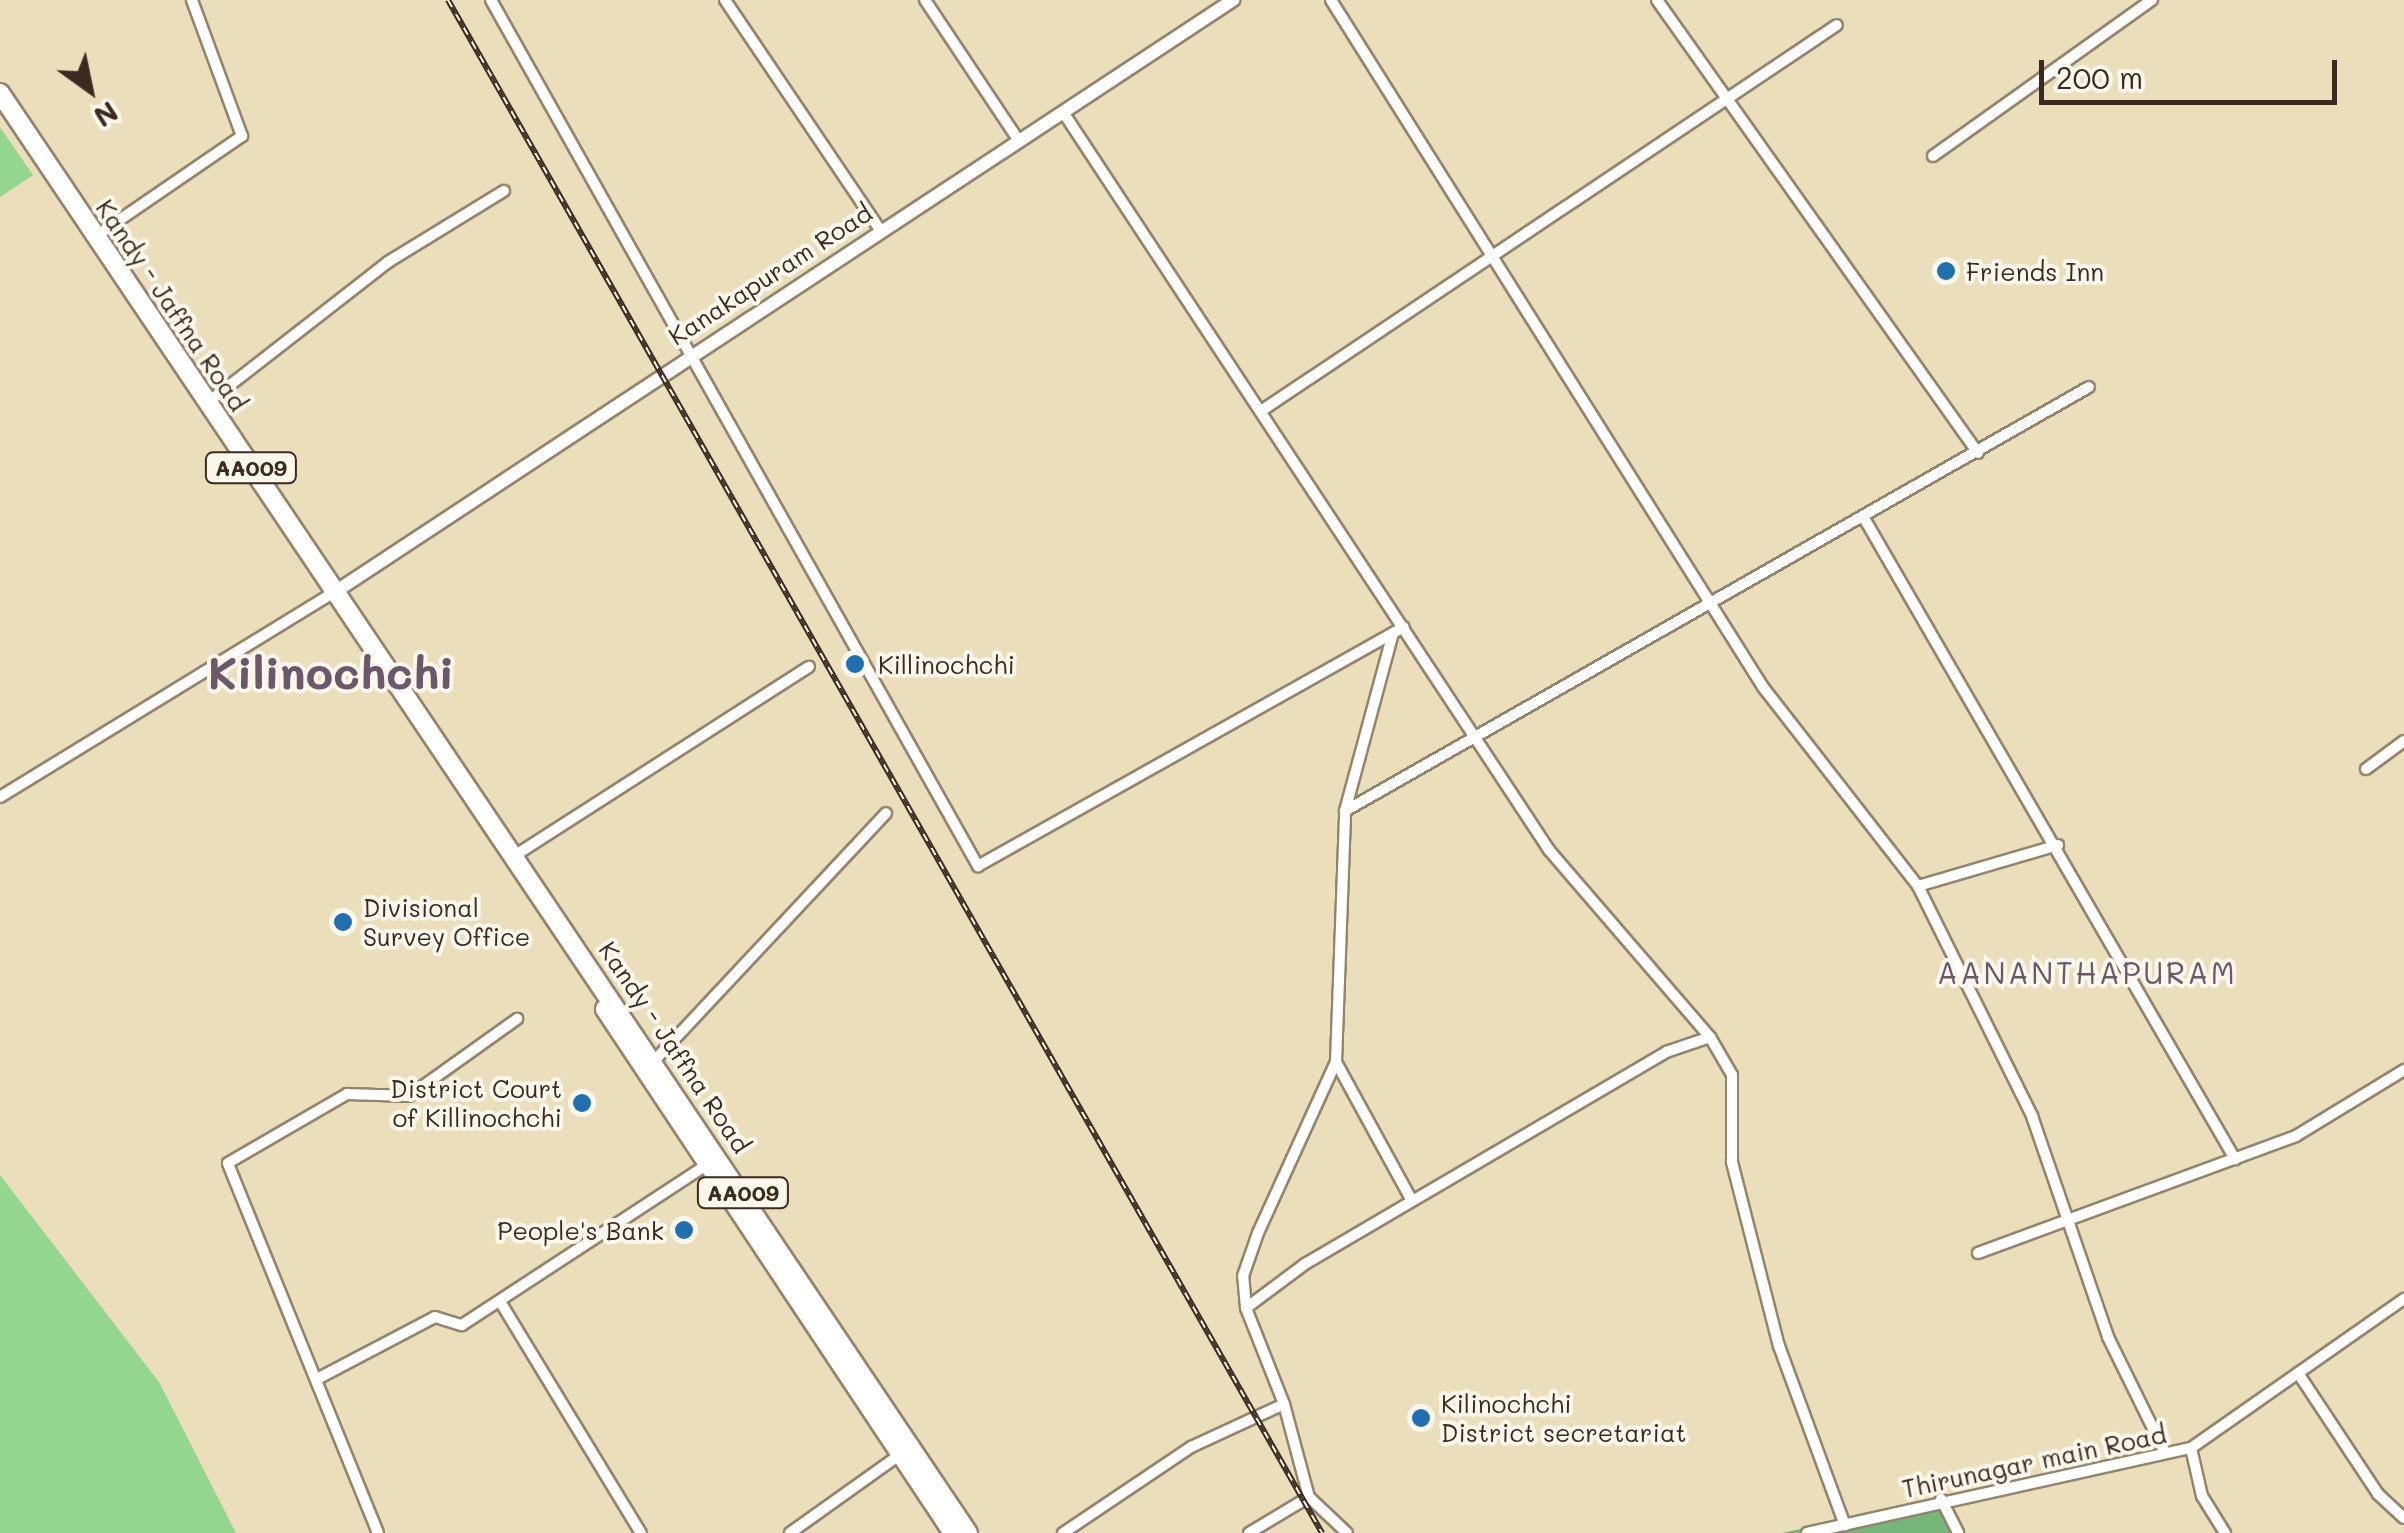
<!DOCTYPE html>
<style>
body{margin:0}
#map{position:relative;width:2404px;height:1533px;overflow:hidden;background:#ebdeba;font-family:Mali,sans-serif}
div>[style]{position:absolute}
.green>*{inset:0;background:#92d68f}
.forest>*{inset:0;background:#75b77a}
.roads{filter:drop-shadow(2px 0 #93846c) drop-shadow(-2px 0 #93846c) drop-shadow(0 2px #93846c) drop-shadow(0 -2px #93846c)}
.minor>*{height:10px;margin:-5px;padding:0 5px;transform-origin:5px;border-radius:5px;background:#fff}
.tertiary>*{height:12px;margin:-6px;padding:0 6px;transform-origin:6px;border-radius:6px;background:#fff}
.trunk>*{height:18px;margin:-9px;padding:0 9px;transform-origin:9px;border-radius:9px;background:#fff}
.rail>*{height:6px;margin-top:-3px;transform-origin:0;background:repeating-linear-gradient(90deg,#fbf7ec 0 8px,#3b2a1e 0 16px);box-sizing:border-box;border-block:2px solid #3b2a1e}
.dots>*{width:28px;height:28px;translate:-50% -50%;box-sizing:border-box;border:5px solid #fbf7ec;border-radius:50%}
span{translate:-50% -50%;white-space:nowrap;text-align:center;line-height:1.15;-webkit-text-stroke:8px #fbf7ec;paint-order:stroke}
.shield-label span{padding:2px 8px;background:#fbf7ec;border:2px solid;border-radius:8px;-webkit-text-stroke-width:0}
.shield-label{font-size:22px;color:#3b2a1e;font-weight:700}
.poi-label{font-size:25px;color:#3b2a1e}
.left{translate:0 -50%;text-align:left}
.right{translate:-100% -50%;text-align:right}
.street-label{font-size:25px;color:#3b2a1e}
.quarter-label{font-size:30px;color:#6b5969;letter-spacing:2.5px}
.town-label{font-size:45px;color:#6b5969;font-weight:700}
.north{position:absolute;left:40px;top:40px;width:100px;height:100px;-webkit-text-stroke:8px #fbf7ec;paint-order:stroke;rotate:147deg;font-size:28px;font-weight:700;line-height:40px;text-align:center;color:#3b2a1e}
.north::after{content:'';display:block;margin:auto;width:35px;height:45px;background:#3b2a1e;clip-path:polygon(50% 0,100% 100%,50% 72%,0 100%)}
.scale{position:absolute;left:2039px;top:60px;width:298px;height:45px;box-sizing:border-box;border:5px solid #3b2a1e;border-top:0;padding-left:12px;font-size:30px;line-height:35px;white-space:nowrap;color:#3b2a1e;-webkit-text-stroke:8px #fbf7ec;paint-order:stroke}
</style>
<div id="map">
<div class="green">
<div style="clip-path:polygon(0 127px,33px 175px,0 197px)"></div>
<div style="clip-path:polygon(0 1175px,159px 1382px,236px 1533px,0 1533px)"></div>
</div>
<div class="forest">
<div style="clip-path:polygon(1941px 1499px,1963px 1533px,1782px 1533px)"></div>
</div>
<div class="roads">
<div class="minor">
<div style="left:491px;top:0;width:994px;rotate:60.65deg"></div>
<div style="left:978px;top:866px;width:488px;rotate:-29.3deg"></div>
<div style="left:725px;top:0;width:277px;rotate:56deg"></div>
<div style="left:925px;top:0;width:169px;rotate:56.3deg"></div>
<div style="left:1331px;top:0;width:812px;rotate:57.84deg"></div>
<div style="left:1763px;top:687px;width:252px;rotate:52.1deg"></div>
<div style="left:1918px;top:886px;width:257px;rotate:63.6deg"></div>
<div style="left:2032px;top:1116px;width:234px;rotate:71deg"></div>
<div style="left:2108px;top:1337px;width:129px;rotate:63.8deg"></div>
<div style="left:1657px;top:0;width:555px;rotate:54.68deg"></div>
<div style="left:1063px;top:112px;width:884px;rotate:56.63deg"></div>
<div style="left:1549px;top:850px;width:247px;rotate:49.3deg"></div>
<div style="left:1933px;top:156px;width:269px;rotate:-35.5deg"></div>
<div style="left:96px;top:236px;width:177px;rotate:-34.4deg"></div>
<div style="left:242px;top:136px;width:145px;rotate:-110.2deg"></div>
<div style="left:207px;top:403px;width:229px;rotate:-37.9deg"></div>
<div style="left:388px;top:262px;width:136px;rotate:-31.5deg"></div>
<div style="left:1261px;top:411px;width:693px;rotate:-33.83deg"></div>
<div style="left:1864px;top:518px;width:741px;rotate:59.94deg"></div>
<div style="left:2366px;top:769px;width:47px;rotate:-36.4deg"></div>
<div style="left:0;top:797px;width:393px;rotate:-31.5deg"></div>
<div style="left:1345px;top:811px;width:856px;rotate:-29.68deg"></div>
<div style="left:511px;top:858px;width:354px;rotate:-32.7deg"></div>
<div style="left:1918px;top:886px;width:146px;rotate:-16.3deg"></div>
<div style="left:655px;top:1060px;width:338px;rotate:-46.9deg"></div>
<div style="left:1336px;top:1062px;width:158px;rotate:61.3deg"></div>
<div style="left:1978px;top:1253px;width:339px;rotate:-20.2deg"></div>
<div style="left:2296px;top:1136px;width:127px;rotate:-31.4deg"></div>
<div style="left:501px;top:1303px;width:269px;rotate:58.7deg"></div>
<div style="left:1246px;top:1308px;width:32px;rotate:-95deg"></div>
<div style="left:1243px;top:1276px;width:46px;rotate:-70.8deg"></div>
<div style="left:1258px;top:1233px;width:188px;rotate:-65.5deg"></div>
<div style="left:1336px;top:1062px;width:251px;rotate:-87.9deg"></div>
<div style="left:1345px;top:811px;width:184px;rotate:-74.9deg"></div>
<div style="left:2298px;top:1373px;width:145px;rotate:56.5deg"></div>
<div style="left:2378px;top:1494px;width:35px;rotate:43deg"></div>
<div style="left:317px;top:1379px;width:133px;rotate:-27.7deg"></div>
<div style="left:435px;top:1317px;width:28px;rotate:17deg"></div>
<div style="left:462px;top:1325px;width:296px;rotate:-33.2deg"></div>
<div style="left:1284px;top:1404px;width:103px;rotate:-111.6deg"></div>
<div style="left:1246px;top:1308px;width:74px;rotate:-36.7deg"></div>
<div style="left:1305px;top:1264px;width:419px;rotate:-30.4deg"></div>
<div style="left:1666px;top:1052px;width:46px;rotate:-18.8deg"></div>
<div style="left:1710px;top:1037px;width:44px;rotate:59.9deg"></div>
<div style="left:1732px;top:1075px;width:87px;rotate:90deg"></div>
<div style="left:1732px;top:1162px;width:190px;rotate:75.7deg"></div>
<div style="left:1779px;top:1346px;width:191px;rotate:69.8deg"></div>
<div style="left:2191px;top:1448px;width:49px;rotate:77.1deg"></div>
<div style="left:2202px;top:1496px;width:44px;rotate:58.1deg"></div>
<div style="left:1309px;top:1497px;width:52px;rotate:43.5deg"></div>
<div style="left:1941px;top:1499px;width:38px;rotate:63deg"></div>
<div style="left:378px;top:1533px;width:399px;rotate:-112.1deg"></div>
<div style="left:228px;top:1163px;width:138px;rotate:-30.1deg"></div>
<div style="left:347px;top:1094px;width:62px;rotate:1.8deg"></div>
<div style="left:409px;top:1096px;width:133px;rotate:-35.5deg"></div>
<div style="left:790px;top:1533px;width:138px;rotate:-35.5deg"></div>
<div style="left:1063px;top:1533px;width:154px;rotate:-33.9deg"></div>
<div style="left:1191px;top:1447px;width:102px;rotate:-24.8deg"></div>
<div style="left:1284px;top:1404px;width:96px;rotate:75deg"></div>
<div style="left:1309px;top:1497px;width:70px;rotate:149deg"></div>
<div style="left:1807px;top:1533px;width:393px;rotate:-12.5deg"></div>
<div style="left:2191px;top:1448px;width:260px;rotate:-35deg"></div>
</div>
<div class="tertiary">
<div style="left:335px;top:592px;width:1076px;rotate:-33.39deg"></div>
</div>
<div class="trunk">
<div style="left:0;top:93px;width:1735px;rotate:56.09deg"></div>
<div style="left:605px;top:1009px;width:629px;rotate:56.41deg"></div>
</div>
</div>
<div class="rail">
<div style="left:448px;top:0;width:1765px;rotate:60.31deg"></div>
</div>
<div class="dots">
<div style="left:1946px;top:271px;background:#1f6fb2"></div>
<div style="left:855px;top:664px;background:#1f6fb2"></div>
<div style="left:343px;top:922px;background:#1f6fb2"></div>
<div style="left:582px;top:1103px;background:#1f6fb2"></div>
<div style="left:684px;top:1230px;background:#1f6fb2"></div>
<div style="left:1421px;top:1418px;background:#1f6fb2"></div>
</div>
<div class="shield-label">
<span style="left:251px;top:468px">AA009</span>
<span style="left:743px;top:1193px">AA009</span>
</div>
<div class="poi-label">
<span class="left" style="left:1966px;top:271px">Friends Inn</span>
<span class="left" style="left:878px;top:664px">Killinochchi</span>
<span class="left" style="left:363px;top:922px">Divisional<br>Survey Office</span>
<span class="right" style="left:562px;top:1103px">District Court<br>of Killinochchi</span>
<span class="right" style="left:664px;top:1230px">People's Bank</span>
<span class="left" style="left:1441px;top:1418px">Kilinochchi<br>District secretariat</span>
</div>
<div class="street-label">
<span style="left:770px;top:274px;rotate:-33deg">Kanakapuram Road</span>
<span style="left:172px;top:305px;rotate:56deg">Kandy - Jaffna Road</span>
<span style="left:675px;top:1047px;rotate:56deg">Kandy - Jaffna Road</span>
<span style="left:2034px;top:1461px;rotate:-12deg">Thirunagar main Road</span>
</div>
<div class="quarter-label">
<span style="left:2087px;top:972px">AANANTHAPURAM</span>
</div>
<div class="town-label">
<span style="left:331px;top:672px">Kilinochchi</span>
</div>
<div class="north">N</div>
<div class="scale">200 m</div>
</div>
